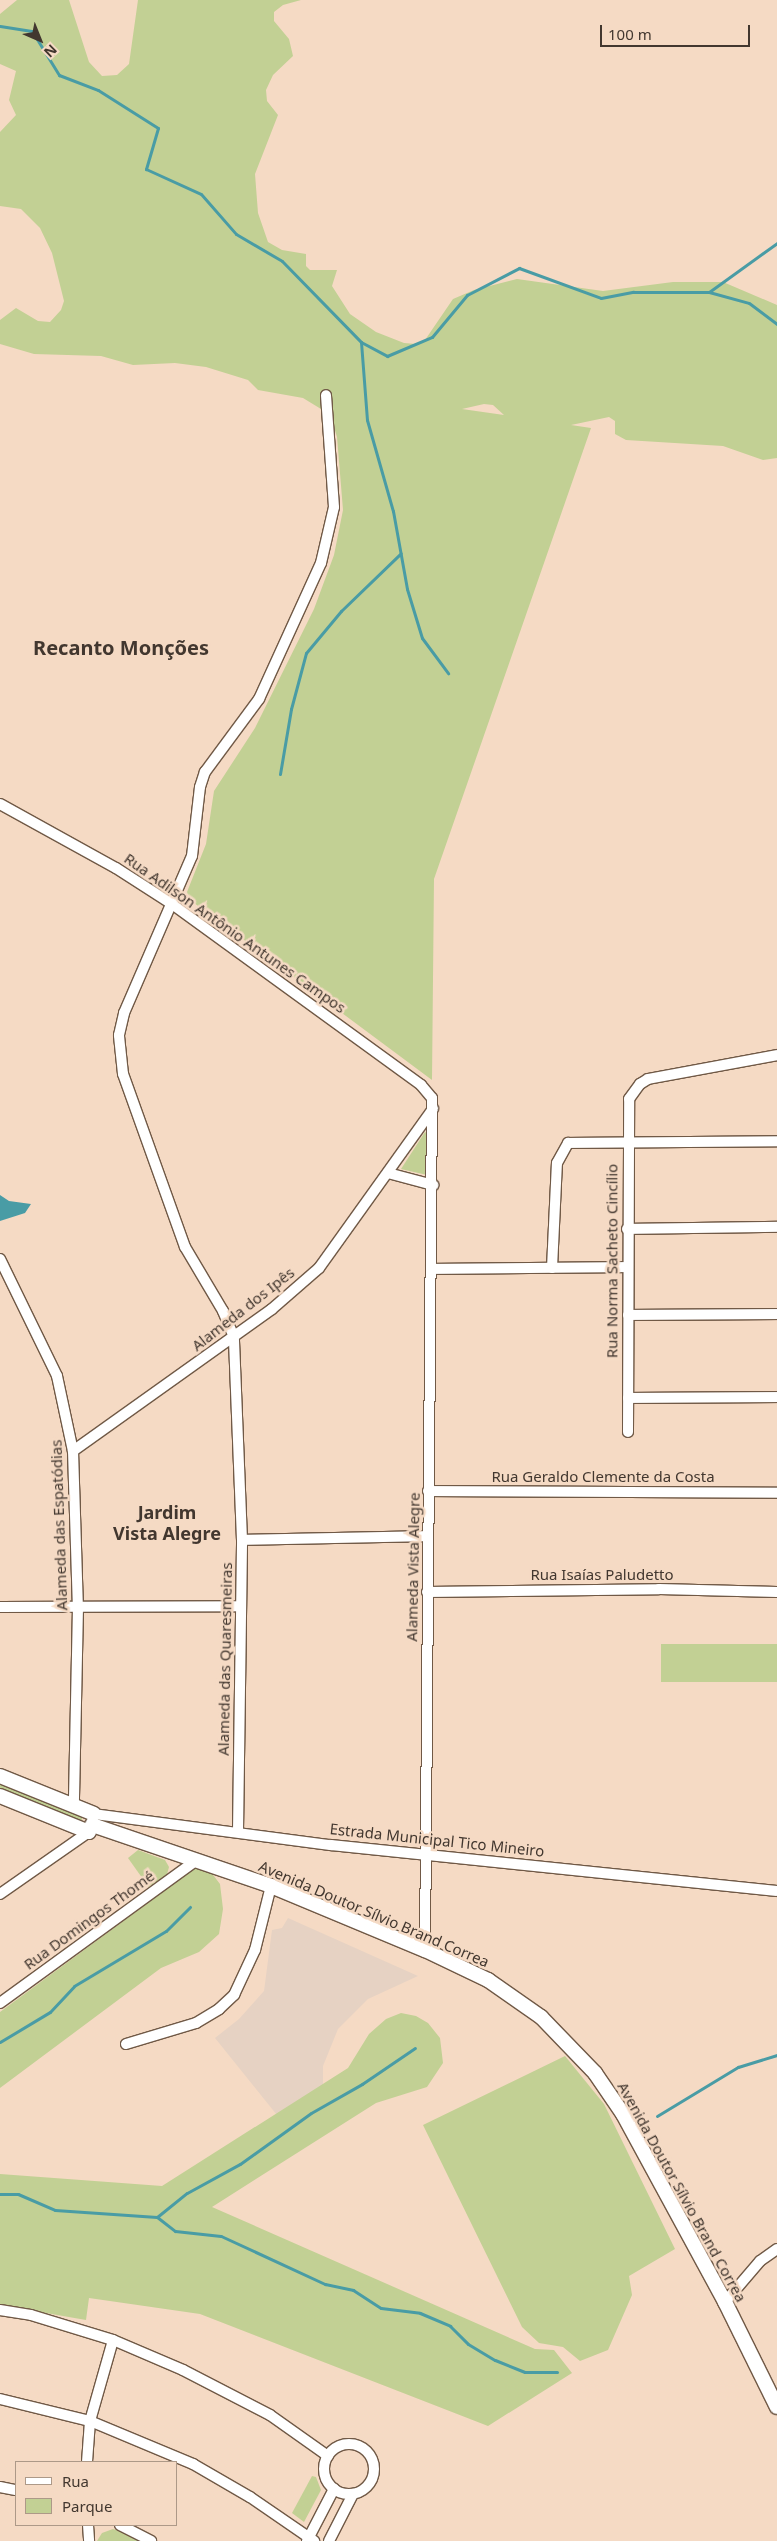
<!DOCTYPE html>
<meta charset="utf-8">
<style>
body{margin:0}
#map{position:relative;width:777px;height:2541px;overflow:hidden;background:#f5dac4;font-family:"Noto Sans",sans-serif}
div>[style]{position:absolute}
.industrial>*{inset:0;background:#e6d2c3}
.green>*{inset:0;background:#c2d094;transform-origin:0 0}
.water>*{inset:0;background:#499ca5}
.stream>*{height:3px;margin:-1.5px;padding:0 1.5px;transform-origin:1.5px;border-radius:1.5px;background:#499ca5}
.roads{filter:drop-shadow(1px 0 #705946) drop-shadow(-1px 0 #705946) drop-shadow(0 1px #705946) drop-shadow(0 -1px #705946)}
.street>*{height:10px;margin:-5px;padding:0 5px;transform-origin:5px;border-radius:5px;background:#fff}
.street>.ring{margin:-5px;padding:0;box-sizing:content-box;background:none;border:10px solid #fff;border-radius:50%}
.secondary>*{height:14px;margin:-7px;padding:0 7px;transform-origin:7px;border-radius:7px;background:#fff}
span{translate:-50% -50%;white-space:nowrap;text-align:center;line-height:1.15;-webkit-text-stroke:5px #f5dac4;paint-order:stroke}
.street-label{font-size:15px;color:#42372f}
.quarter-label{font-size:18px;color:#42372f;font-weight:700}
.district-label{font-size:20px;color:#42372f;font-weight:700}
.legend{position:absolute;left:15px;top:2461px;width:162px;height:65px;box-sizing:border-box;background:#f5dac4;border:1px solid #ad9988;margin:0;padding:6px 9px;list-style:none;font-size:15px;color:#42372f}
.legend li{display:flex;align-items:center;gap:10px;height:25px}
.legend b{width:25px;border:1px solid #ad9988}
.north{position:absolute;left:15px;top:15px;width:50px;height:50px;-webkit-text-stroke:4px #f5dac4;paint-order:stroke;rotate:136deg;font-size:14px;font-weight:700;line-height:20px;text-align:center;color:#42372f}
.north::after{content:'';display:block;margin:auto;width:18px;height:22px;background:#42372f;clip-path:polygon(50% 0,100% 100%,50% 72%,0 100%)}
.scale{position:absolute;left:600px;top:25px;width:150px;height:22px;box-sizing:border-box;border:2px solid #42372f;border-top:0;padding-left:6px;font-size:15px;line-height:18px;white-space:nowrap;color:#42372f;-webkit-text-stroke:4px #f5dac4;paint-order:stroke}
</style>
<div id="map">
<div class="industrial">
<div style="clip-path:polygon(288px 1918px,418px 1976px,368px 1999px,338px 2029px,323px 2066px,323px 2091px,281px 2120px,215px 2038px,239px 2019px,264px 1991px,272px 1930px,282px 1928px)"></div>
</div>
<div class="green">
<div style="clip-path:polygon(evenodd,17px 0,69px 0,89px 62px,102px 76px,117px 75px,129px 64px,138px 0,301px 0,283px 5px,274px 12px,274px 21px,289px 39px,293px 56px,273px 75px,266px 90px,267px 101px,278px 115px,255px 174px,258px 213px,268px 242px,282px 250px,306px 254px,306px 266px,310px 270px,337px 270px,332px 286px,350px 314px,376px 332px,404px 343px,416px 344px,425px 340px,453px 299px,474px 290px,517px 279px,603px 291px,673px 282px,723px 282px,777px 305px,777px 458px,763px 460px,723px 446px,626px 440px,615px 434px,615px 421px,609px 417px,571px 425px,591px 428px,434px 879px,432px 1080px,190px 900px,187px 892px,206px 844px,214px 791px,255px 728px,314px 609px,334px 555px,343px 510px,337px 437px,333px 424px,321px 409px,303px 398px,258px 390px,248px 380px,206px 367px,175px 363px,133px 365px,101px 356px,34px 354px,0 344px,0 320px,16px 308px,38px 321px,50px 322px,61px 310px,64px 301px,52px 253px,40px 228px,21px 209px,0 206px,0 132px,16px 115px,9px 100px,16px 71px,0 64px,0 14px,17px 0,484px 404px,493px 405px,504px 415px,462px 409px,484px 404px)"></div>
<div style="clip-path:polygon(425px 1132px,428px 1134px,427px 1175px,401px 1169px)"></div>
<div style="left:661px;top:1644px;width:116px;height:38px"></div>
<div style="clip-path:polygon(0 1779px,82px 1816px,82px 1822px,0 1788px)"></div>
<div style="clip-path:polygon(138px 1850px,165px 1860px,169px 1867px,166px 1878px,150px 1889px,128px 1858px)"></div>
<div style="clip-path:polygon(198px 1866px,210px 1871px,220px 1884px,223px 1909px,219px 1934px,199px 1952px,161px 1968px,0 2088px,0 2012px)"></div>
<div style="clip-path:polygon(401px 2013px,416px 2016px,428px 2023px,440px 2038px,443px 2063px,427px 2087px,376px 2103px,212px 2207px,535px 2349px,554px 2350px,572px 2373px,488px 2426px,200px 2314px,89px 2298px,86px 2320px,0 2305px,0 2174px,162px 2186px,348px 2068px,369px 2034px,386px 2019px)"></div>
<div style="clip-path:polygon(565px 2056px,604px 2104px,675px 2249px,629px 2276px,632px 2295px,608px 2350px,580px 2361px,563px 2347px,539px 2343px,522px 2327px,423px 2125px)"></div>
<div style="clip-path:polygon(312px 2476px,316px 2477px,321px 2490px,304px 2522px,292px 2513px)"></div>
<div style="clip-path:polygon(113px 2529px,136px 2537px,142px 2541px,97px 2541px,102px 2533px)"></div>
</div>
<div class="water">
<div style="clip-path:polygon(0 1195px,9px 1201px,31px 1204px,25px 1213px,0 1221px)"></div>
</div>
<div class="stream">
<div style="left:0;top:26px;width:32px;rotate:9deg"></div>
<div style="left:32px;top:31px;width:52px;rotate:58.5deg"></div>
<div style="left:59px;top:75px;width:42px;rotate:21deg"></div>
<div style="left:98px;top:90px;width:71px;rotate:32.3deg"></div>
<div style="left:158px;top:128px;width:43px;rotate:106.3deg"></div>
<div style="left:146px;top:169px;width:60px;rotate:24.4deg"></div>
<div style="left:201px;top:194px;width:53px;rotate:48.8deg"></div>
<div style="left:236px;top:234px;width:53px;rotate:30.4deg"></div>
<div style="left:282px;top:261px;width:113px;rotate:45.7deg"></div>
<div style="left:361px;top:342px;width:30px;rotate:28deg"></div>
<div style="left:387px;top:356px;width:49px;rotate:-22.9deg"></div>
<div style="left:432px;top:337px;width:55px;rotate:-50.2deg"></div>
<div style="left:467px;top:295px;width:59px;rotate:-27.4deg"></div>
<div style="left:519px;top:268px;width:87px;rotate:20.1deg"></div>
<div style="left:601px;top:298px;width:33px;rotate:-11deg"></div>
<div style="left:633px;top:292px;width:76px"></div>
<div style="left:709px;top:292px;width:41px;rotate:15.4deg"></div>
<div style="left:749px;top:303px;width:35px;rotate:37deg"></div>
<div style="left:709px;top:292px;width:84px;rotate:-35.8deg"></div>
<div style="left:361px;top:342px;width:78px;rotate:85.6deg"></div>
<div style="left:367px;top:420px;width:95px;rotate:74.1deg"></div>
<div style="left:393px;top:511px;width:79px;rotate:79.8deg"></div>
<div style="left:407px;top:589px;width:51px;rotate:73deg"></div>
<div style="left:422px;top:638px;width:44px;rotate:53.4deg"></div>
<div style="left:280px;top:774px;width:66px;rotate:-80.4deg"></div>
<div style="left:291px;top:709px;width:58px;rotate:-75deg"></div>
<div style="left:306px;top:653px;width:55px;rotate:-50.2deg"></div>
<div style="left:341px;top:611px;width:83px;rotate:-44deg"></div>
<div style="left:0;top:2042px;width:58px;rotate:-31deg"></div>
<div style="left:50px;top:2012px;width:35px;rotate:-47deg"></div>
<div style="left:74px;top:1986px;width:107px;rotate:-30.9deg"></div>
<div style="left:166px;top:1931px;width:34px;rotate:-45deg"></div>
<div style="left:657px;top:2116px;width:95px;rotate:-31.2deg"></div>
<div style="left:738px;top:2067px;width:41px;rotate:-17.1deg"></div>
<div style="left:0;top:2194px;width:18px"></div>
<div style="left:18px;top:2194px;width:40px;rotate:23.4deg"></div>
<div style="left:55px;top:2210px;width:102px;rotate:3.9deg"></div>
<div style="left:157px;top:2217px;width:23px;rotate:38deg"></div>
<div style="left:175px;top:2231px;width:46px;rotate:6.2deg"></div>
<div style="left:221px;top:2236px;width:115px;rotate:24.8deg"></div>
<div style="left:325px;top:2284px;width:29px;rotate:12deg"></div>
<div style="left:353px;top:2290px;width:33px;rotate:33deg"></div>
<div style="left:381px;top:2308px;width:39px;rotate:7deg"></div>
<div style="left:420px;top:2313px;width:33px;rotate:23deg"></div>
<div style="left:450px;top:2326px;width:25px;rotate:45deg"></div>
<div style="left:468px;top:2344px;width:31px;rotate:31deg"></div>
<div style="left:495px;top:2360px;width:32px;rotate:22deg"></div>
<div style="left:525px;top:2372px;width:32px"></div>
<div style="left:157px;top:2217px;width:38px;rotate:-39deg"></div>
<div style="left:187px;top:2193px;width:60px;rotate:-28.7deg"></div>
<div style="left:240px;top:2164px;width:87px;rotate:-35.7deg"></div>
<div style="left:311px;top:2113px;width:59px;rotate:-29.6deg"></div>
<div style="left:362px;top:2084px;width:64px;rotate:-34.2deg"></div>
</div>
<div class="roads">
<div class="street">
<div style="left:0;top:804px;width:132px;rotate:28.9deg"></div>
<div style="left:116px;top:868px;width:67px;rotate:32.7deg"></div>
<div style="left:172px;top:904px;width:308px;rotate:36deg"></div>
<div style="left:421px;top:1085px;width:17px;rotate:50deg"></div>
<div style="left:432px;top:1098px;width:852px;rotate:90.47deg"></div>
<div style="left:388px;top:1173px;width:47px;rotate:14.9deg"></div>
<div style="left:627px;top:1229px;width:150px;rotate:-0.8deg"></div>
<div style="left:0;top:1259px;width:130px;rotate:64deg"></div>
<div style="left:57px;top:1376px;width:77px;rotate:78deg"></div>
<div style="left:73px;top:1451px;width:156px;rotate:88.2deg"></div>
<div style="left:78px;top:1607px;width:198px;rotate:91.2deg"></div>
<div style="left:552px;top:1268px;width:105px;rotate:-87.3deg"></div>
<div style="left:557px;top:1163px;width:23px;rotate:-61deg"></div>
<div style="left:568px;top:1143px;width:209px;rotate:-0.5deg"></div>
<div style="left:431px;top:1269px;width:197px;rotate:-0.6deg"></div>
<div style="left:628px;top:1315px;width:149px;rotate:-0.4deg"></div>
<div style="left:628px;top:1398px;width:149px;rotate:-0.4deg"></div>
<div style="left:628px;top:1432px;width:333px;rotate:-89.8deg"></div>
<div style="left:629px;top:1099px;width:19px;rotate:-54deg"></div>
<div style="left:640px;top:1084px;width:9px;rotate:-32deg"></div>
<div style="left:648px;top:1079px;width:131px;rotate:-10.5deg"></div>
<div style="left:73px;top:1451px;width:244px;rotate:-35.5deg"></div>
<div style="left:272px;top:1309px;width:62px;rotate:-41.1deg"></div>
<div style="left:319px;top:1268px;width:196px;rotate:-54.4deg"></div>
<div style="left:428px;top:1491px;width:349px;rotate:0.3deg"></div>
<div style="left:242px;top:1540px;width:185px;rotate:-1.2deg"></div>
<div style="left:427px;top:1592px;width:232px;rotate:-0.7deg"></div>
<div style="left:659px;top:1589px;width:118px;rotate:1.5deg"></div>
<div style="left:0;top:1607px;width:240px;rotate:-0.2deg"></div>
<div style="left:238px;top:1831px;width:291px;rotate:-89.2deg"></div>
<div style="left:242px;top:1540px;width:203px;rotate:-92.3deg"></div>
<div style="left:234px;top:1337px;width:28px;rotate:-113deg"></div>
<div style="left:223px;top:1311px;width:74px;rotate:-120.7deg"></div>
<div style="left:185px;top:1247px;width:184px;rotate:-109.7deg"></div>
<div style="left:123px;top:1074px;width:39px;rotate:-96deg"></div>
<div style="left:119px;top:1035px;width:23px;rotate:-77deg"></div>
<div style="left:124px;top:1013px;width:171px;rotate:-66.6deg"></div>
<div style="left:192px;top:856px;width:69px;rotate:-83.4deg"></div>
<div style="left:200px;top:787px;width:16px;rotate:-72deg"></div>
<div style="left:205px;top:772px;width:91px;rotate:-53.5deg"></div>
<div style="left:259px;top:699px;width:149px;rotate:-65.5deg"></div>
<div style="left:321px;top:563px;width:57px;rotate:-76.9deg"></div>
<div style="left:334px;top:507px;width:112px;rotate:-94.1deg"></div>
<div style="left:0;top:1894px;width:108px;rotate:-34.9deg"></div>
<div style="left:89px;top:1832px;width:19px;rotate:-74deg"></div>
<div style="left:94px;top:1814px;width:239px;rotate:7.5deg"></div>
<div style="left:331px;top:1845px;width:448px;rotate:5.9deg"></div>
<div style="left:0;top:2003px;width:243px;rotate:-36deg"></div>
<div style="left:126px;top:2044px;width:73px;rotate:-16.7deg"></div>
<div style="left:196px;top:2023px;width:27px;rotate:-31deg"></div>
<div style="left:219px;top:2009px;width:21px;rotate:-43deg"></div>
<div style="left:234px;top:1995px;width:50px;rotate:-65deg"></div>
<div style="left:255px;top:1950px;width:66px;rotate:-76deg"></div>
<div style="left:725px;top:2302px;width:54px;rotate:-49.5deg"></div>
<div style="left:760px;top:2261px;width:21px;rotate:-35deg"></div>
<div style="left:0;top:2310px;width:31px;rotate:9deg"></div>
<div style="left:31px;top:2315px;width:86px;rotate:17deg"></div>
<div style="left:113px;top:2340px;width:76px;rotate:23.2deg"></div>
<div style="left:183px;top:2370px;width:98px;rotate:27.3deg"></div>
<div style="left:270px;top:2415px;width:71px;rotate:35.3deg"></div>
<div style="left:0;top:2399px;width:93px;rotate:13.7deg"></div>
<div style="left:90px;top:2421px;width:112px;rotate:22.7deg"></div>
<div style="left:193px;top:2464px;width:66px;rotate:30.1deg"></div>
<div style="left:250px;top:2497px;width:78px;rotate:34.5deg"></div>
<div class="ring" style="left:324px;top:2444px;width:40px;height:40px"></div>
<div style="left:87px;top:2462px;width:41px;rotate:-85.8deg"></div>
<div style="left:90px;top:2421px;width:84px;rotate:-74.1deg"></div>
<div style="left:0;top:2487px;width:16px;rotate:11deg"></div>
<div style="left:88px;top:2525px;width:16px;rotate:86deg"></div>
<div style="left:120px;top:2525px;width:35px;rotate:27deg"></div>
<div style="left:307px;top:2541px;width:59px;rotate:-62.6deg"></div>
<div style="left:329px;top:2541px;width:53px;rotate:-62.9deg"></div>
</div>
<div class="secondary">
<div style="left:0;top:1776px;width:101px;rotate:22deg"></div>
<div style="left:0;top:1796px;width:96px;rotate:22deg"></div>
<div style="left:92px;top:1825px;width:189px;rotate:18.8deg"></div>
<div style="left:271px;top:1886px;width:167px;rotate:22.6deg"></div>
<div style="left:425px;top:1950px;width:70px;rotate:25.5deg"></div>
<div style="left:488px;top:1980px;width:65px;rotate:34.9deg"></div>
<div style="left:541px;top:2017px;width:78px;rotate:46deg"></div>
<div style="left:595px;top:2073px;width:50px;rotate:55.7deg"></div>
<div style="left:623px;top:2114px;width:214px;rotate:61.5deg"></div>
<div style="left:725px;top:2302px;width:117px;rotate:63.7deg"></div>
</div>
</div>
<div class="street-label">
<span style="left:235px;top:933px;rotate:35deg">Rua Adilson Antônio Antunes Campos</span>
<span style="left:612px;top:1261px;rotate:-90deg">Rua Norma Sacheto Cincílio</span>
<span style="left:243px;top:1309px;rotate:-38deg">Alameda dos Ipês</span>
<span style="left:603px;top:1477px">Rua Geraldo Clemente da Costa</span>
<span style="left:59px;top:1525px;rotate:-92deg">Alameda das Espatódias</span>
<span style="left:413px;top:1567px;rotate:-89deg">Alameda Vista Alegre</span>
<span style="left:602px;top:1575px">Rua Isaías Paludetto</span>
<span style="left:225px;top:1659px;rotate:-89deg">Alameda das Quaresmeiras</span>
<span style="left:437px;top:1840px;rotate:6deg">Estrada Municipal Tico Mineiro</span>
<span style="left:374px;top:1914px;rotate:23deg">Avenida Doutor Sílvio Brand Correa</span>
<span style="left:89px;top:1920px;rotate:-36deg">Rua Domingos Thomé</span>
<span style="left:682px;top:2192px;rotate:61deg">Avenida Doutor Sílvio Brand Correa</span>
</div>
<div class="quarter-label">
<span style="left:167px;top:1523px">Jardim<br>Vista Alegre</span>
</div>
<div class="district-label">
<span style="left:121px;top:647px">Recanto Monções</span>
</div>
<ul class="legend">
<li><b style="height:6px;background:#fff"></b>Rua</li>
<li><b style="height:14px;background:#c2d094"></b>Parque</li>
</ul>
<div class="north">N</div>
<div class="scale">100 m</div>
</div>
